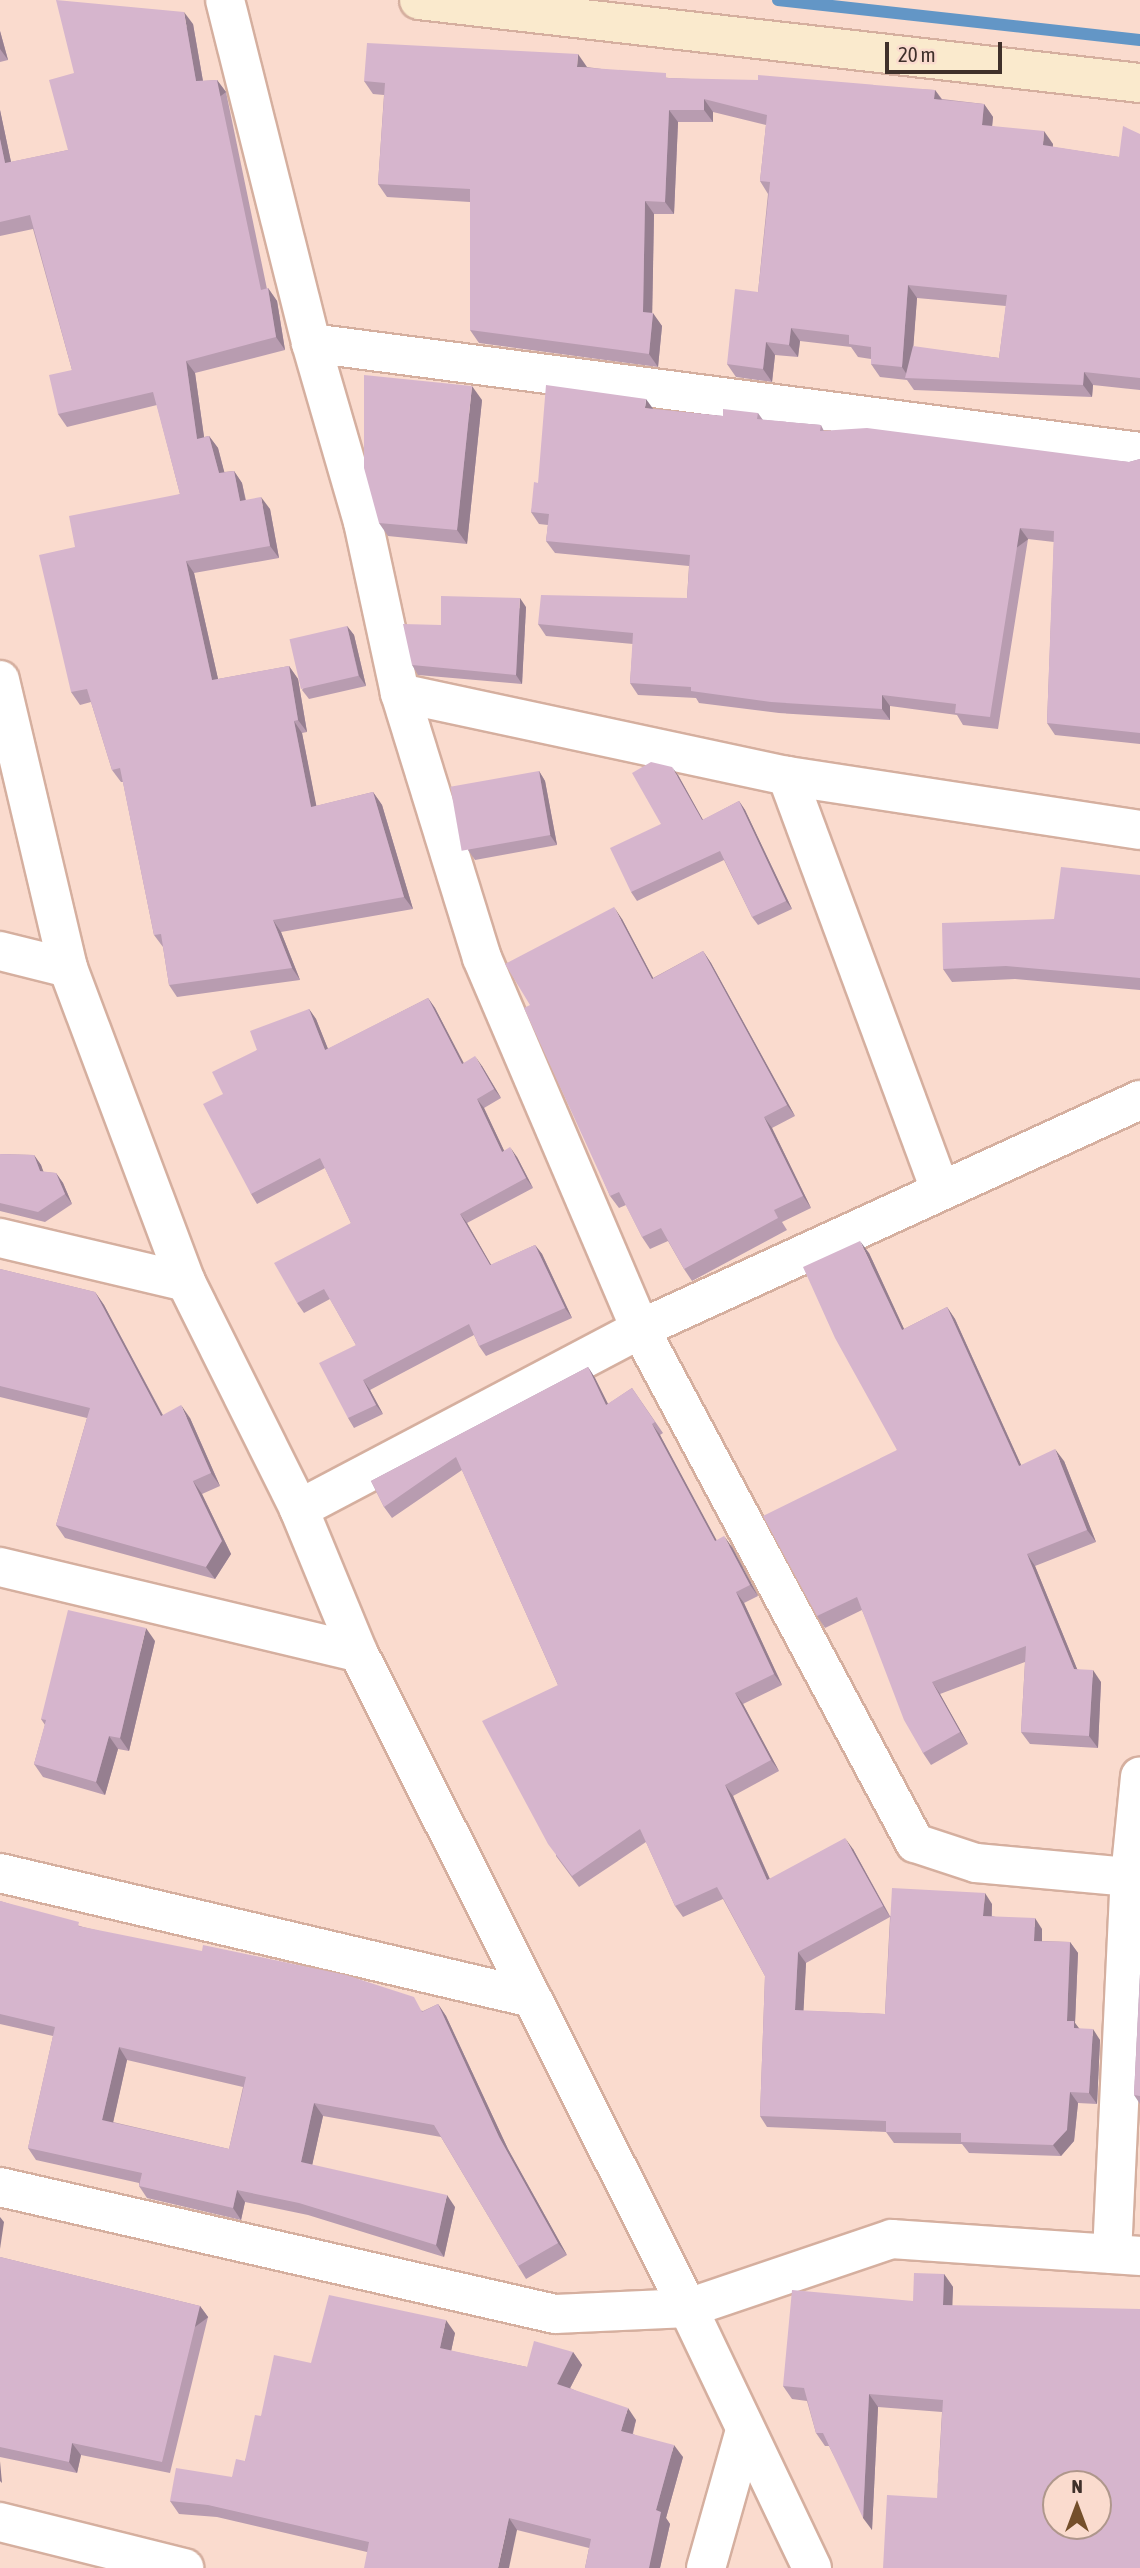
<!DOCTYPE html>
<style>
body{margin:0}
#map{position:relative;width:1140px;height:2568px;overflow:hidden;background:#fadbce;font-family:"Asap Condensed",sans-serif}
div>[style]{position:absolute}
.stream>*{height:12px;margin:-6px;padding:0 6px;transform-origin:6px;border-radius:6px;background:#6396c6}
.roads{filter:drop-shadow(2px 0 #d5af9f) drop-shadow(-2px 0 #d5af9f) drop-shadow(0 2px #d5af9f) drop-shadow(0 -2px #d5af9f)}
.street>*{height:38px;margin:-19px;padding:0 19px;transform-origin:19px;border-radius:19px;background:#fff}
.secondary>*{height:38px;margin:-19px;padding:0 19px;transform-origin:19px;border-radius:19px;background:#faeacd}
.wall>*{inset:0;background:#b89cb0}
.shaded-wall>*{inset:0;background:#967f90;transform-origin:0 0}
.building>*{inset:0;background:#d6b5cd;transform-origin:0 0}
span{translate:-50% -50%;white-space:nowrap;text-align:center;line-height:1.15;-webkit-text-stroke:5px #fadbce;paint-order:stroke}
.north{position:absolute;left:1042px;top:2470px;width:70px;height:70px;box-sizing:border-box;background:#fadbce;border:2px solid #af978c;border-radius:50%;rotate:0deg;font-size:19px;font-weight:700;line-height:28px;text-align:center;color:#3f302a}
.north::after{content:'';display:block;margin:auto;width:24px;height:32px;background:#744f2b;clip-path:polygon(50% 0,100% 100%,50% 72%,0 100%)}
.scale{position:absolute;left:885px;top:42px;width:117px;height:32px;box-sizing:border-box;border:4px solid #3f302a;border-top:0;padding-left:9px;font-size:21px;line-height:24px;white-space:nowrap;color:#3f302a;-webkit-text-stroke:5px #fadbce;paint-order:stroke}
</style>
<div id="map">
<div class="stream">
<div style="left:778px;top:0;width:364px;rotate:6.3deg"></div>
</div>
<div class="roads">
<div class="street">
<div style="left:225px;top:0;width:354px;rotate:75.9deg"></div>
<div style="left:311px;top:343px;width:186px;rotate:73.8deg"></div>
<div style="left:363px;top:522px;width:175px;rotate:77.8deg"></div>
<div style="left:400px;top:693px;width:277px;rotate:72.8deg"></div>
<div style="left:482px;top:958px;width:403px;rotate:66.9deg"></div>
<div style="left:640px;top:1329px;width:583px;rotate:61.85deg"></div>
<div style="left:915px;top:1843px;width:64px;rotate:18.2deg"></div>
<div style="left:976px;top:1863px;width:155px;rotate:5.2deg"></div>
<div style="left:311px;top:343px;width:836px;rotate:7.49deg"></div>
<div style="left:0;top:680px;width:296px;rotate:76.7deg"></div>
<div style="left:68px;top:968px;width:335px;rotate:69.4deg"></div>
<div style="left:186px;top:1282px;width:254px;rotate:63.5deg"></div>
<div style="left:299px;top:1509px;width:155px;rotate:67.6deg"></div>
<div style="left:358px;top:1652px;width:734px;rotate:63.3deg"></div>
<div style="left:688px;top:2308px;width:288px;rotate:64.5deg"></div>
<div style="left:400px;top:693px;width:396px;rotate:12.1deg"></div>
<div style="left:787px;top:776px;width:357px;rotate:8.7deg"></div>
<div style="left:787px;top:776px;width:441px;rotate:69.7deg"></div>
<div style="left:0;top:951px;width:70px;rotate:14deg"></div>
<div style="left:0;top:1238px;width:191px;rotate:13.3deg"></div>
<div style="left:299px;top:1509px;width:386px;rotate:-27.8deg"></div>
<div style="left:640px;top:1329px;width:550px;rotate:-24.61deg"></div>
<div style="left:0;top:1567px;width:368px;rotate:13.4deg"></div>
<div style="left:0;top:1873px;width:546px;rotate:13.22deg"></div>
<div style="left:0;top:2187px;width:569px;rotate:12.89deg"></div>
<div style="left:555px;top:2314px;width:133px;rotate:-2.6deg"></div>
<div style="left:688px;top:2308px;width:215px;rotate:-18.7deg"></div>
<div style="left:892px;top:2239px;width:249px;rotate:3.9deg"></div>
<div style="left:1112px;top:2254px;width:377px;rotate:-87.3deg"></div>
<div style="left:1130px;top:1877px;width:101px;rotate:-84.3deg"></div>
<div style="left:0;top:2522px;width:190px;rotate:14deg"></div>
<div style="left:706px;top:2568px;width:143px;rotate:-74.2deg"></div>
</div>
<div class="secondary">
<div style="left:419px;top:0;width:726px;rotate:6.57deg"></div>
</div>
</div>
<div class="wall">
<div style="clip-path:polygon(193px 24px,203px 81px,217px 80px,226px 92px,267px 289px,268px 288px,277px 301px,285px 350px,195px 373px,204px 437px,209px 436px,218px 448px,224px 472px,234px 471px,242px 483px,246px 500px,270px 509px,279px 558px,194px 573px,218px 679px,289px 666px,298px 679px,307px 732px,302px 733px,316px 806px,373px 792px,382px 805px,413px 909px,281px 932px,300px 980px,177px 997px,169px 985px,163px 947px,154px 935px,123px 782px,121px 782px,112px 770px,91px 702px,80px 705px,71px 692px,75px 547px,180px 494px,157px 405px,67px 427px,58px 414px,72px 370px,33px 229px,0 236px,0 110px,11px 162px,68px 150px,74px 73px)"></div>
<div style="clip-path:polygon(0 31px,8px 60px,0 62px)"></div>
<div style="clip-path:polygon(evenodd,587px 67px,669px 78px,935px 90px,942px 99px,984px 104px,993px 117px,992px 126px,1053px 144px,1052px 147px,1119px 157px,1140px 134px,1140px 390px,1093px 385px,1092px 397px,914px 390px,907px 380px,880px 377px,871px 364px,871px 359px,858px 357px,851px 347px,800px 341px,798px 357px,775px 355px,772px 382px,736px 377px,727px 364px,758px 292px,768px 194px,760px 181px,766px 125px,713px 112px,713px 122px,678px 122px,674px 214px,654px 214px,652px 313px,662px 326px,658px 367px,479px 343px,470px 330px,470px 202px,387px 197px,378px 184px,384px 95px,373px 94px,364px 81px,587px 67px,917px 298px,1006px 306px,999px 358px,913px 347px,917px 298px)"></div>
<div style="clip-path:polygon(482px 400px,467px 544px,388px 536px,379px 523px)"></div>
<div style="clip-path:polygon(653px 409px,723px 416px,758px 413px,763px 420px,821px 425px,824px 431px,1129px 462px,1140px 459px,1140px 744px,1055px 735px,1047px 723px,1054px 542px,1028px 539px,998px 729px,963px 725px,957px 715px,890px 706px,890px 720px,779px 713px,699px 703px,696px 698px,638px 695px,630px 683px,633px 644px,546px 636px,538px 624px,687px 598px,689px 566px,555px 553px,546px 541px,548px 525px,539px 524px,531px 512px,538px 483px)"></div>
<div style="clip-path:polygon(526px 607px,522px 684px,418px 675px,412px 665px,441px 625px)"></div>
<div style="clip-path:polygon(347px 626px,354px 635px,366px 686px,309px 699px,302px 690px)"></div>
<div style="clip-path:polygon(539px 771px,545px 781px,557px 845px,475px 860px,468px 850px)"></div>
<div style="clip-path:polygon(678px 775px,703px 820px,739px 801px,745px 810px,792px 909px,758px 925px,752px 917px,724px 860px,637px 901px,631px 892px,661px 824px)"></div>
<div style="clip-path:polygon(1140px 875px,1140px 990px,1015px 979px,952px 982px,943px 969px,1054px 919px)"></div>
<div style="clip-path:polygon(622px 919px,653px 978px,703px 951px,711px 963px,795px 1116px,772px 1128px,811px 1208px,782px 1222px,787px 1230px,692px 1281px,684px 1269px,668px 1241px,650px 1249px,642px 1237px,626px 1205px,619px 1208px,610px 1196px,530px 1005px)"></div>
<div style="clip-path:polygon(428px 998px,435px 1008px,463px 1063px,482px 1066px,501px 1098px,484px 1108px,504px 1151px,517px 1157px,533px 1188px,467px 1223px,491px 1265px,535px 1245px,542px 1254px,572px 1318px,486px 1356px,479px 1346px,474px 1335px,370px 1390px,383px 1414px,354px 1428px,348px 1418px,356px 1345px,330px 1299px,304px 1313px,297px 1303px,351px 1223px,325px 1168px,257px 1204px,251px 1194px,223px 1094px,257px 1050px,309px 1009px,316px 1019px,328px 1049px)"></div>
<div style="clip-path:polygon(0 1154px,34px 1155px,41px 1165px,43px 1172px,56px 1173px,63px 1183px,72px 1204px,45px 1222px,0 1211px)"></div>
<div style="clip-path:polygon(869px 1253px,904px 1329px,947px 1307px,955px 1319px,1021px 1465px,1064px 1461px,1096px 1542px,1035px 1566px,1077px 1669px,1101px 1682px,1098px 1748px,1030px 1744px,1021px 1732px,1025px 1662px,940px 1694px,968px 1744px,931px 1765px,923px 1753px,862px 1610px,825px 1628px,817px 1616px,897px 1450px)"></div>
<div style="clip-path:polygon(0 1269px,95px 1292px,104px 1305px,163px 1415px,190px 1418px,220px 1486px,202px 1494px,231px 1554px,215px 1579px,65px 1538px,56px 1525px,87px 1418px,0 1397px)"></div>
<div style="clip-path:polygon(evenodd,588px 1367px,595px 1378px,608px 1404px,632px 1388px,663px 1433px,660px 1435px,716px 1540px,732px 1547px,758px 1596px,744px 1603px,782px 1685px,743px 1704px,779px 1771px,733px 1796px,770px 1879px,853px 1849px,890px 1916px,992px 1904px,992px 1916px,1042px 1929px,1042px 1941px,1070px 1942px,1078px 1953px,1075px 2023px,1079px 2029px,1100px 2040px,1097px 2104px,1078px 2103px,1074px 2141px,1061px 2156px,969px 2153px,962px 2144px,894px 2143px,886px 2132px,767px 2127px,760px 2116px,765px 1976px,723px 1899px,683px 1917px,675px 1906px,646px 1842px,579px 1887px,556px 1856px,558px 1685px,462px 1470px,392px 1518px,384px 1507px,371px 1481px,588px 1367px,890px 1917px,885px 2014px,803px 2011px,806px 1963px,890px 1917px)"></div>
<div style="clip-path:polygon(155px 1641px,129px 1751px,118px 1749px,105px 1795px,43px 1777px,34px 1764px,45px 1725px,41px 1719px)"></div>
<div style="clip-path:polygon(evenodd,0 1901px,83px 1927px,423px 2011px,438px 2004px,446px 2016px,508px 2149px,567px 2255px,526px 2279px,518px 2266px,441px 2137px,323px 2116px,312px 2165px,455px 2207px,444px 2257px,308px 2215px,245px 2202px,241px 2220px,147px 2198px,139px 2186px,139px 2183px,36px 2160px,28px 2148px,53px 2036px,0 2024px,0 1901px,127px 2060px,243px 2087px,229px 2149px,113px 2122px,127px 2060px)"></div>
<div style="clip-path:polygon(1140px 1974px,1140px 2104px,1134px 2095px)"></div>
<div style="clip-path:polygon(0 2257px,200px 2306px,208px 2317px,170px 2473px,81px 2455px,77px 2473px,0 2457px)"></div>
<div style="clip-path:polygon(944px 2274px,953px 2287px,937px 2498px,942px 2412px,878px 2407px,872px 2530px,829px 2446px,825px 2446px,816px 2433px,807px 2401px,792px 2399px,783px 2386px,913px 2301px)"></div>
<div style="clip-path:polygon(455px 2333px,451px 2351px,527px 2367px,573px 2352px,582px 2365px,570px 2388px,636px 2420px,633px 2434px,683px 2457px,666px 2518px,670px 2524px,660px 2568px,585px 2568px,589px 2548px,517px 2530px,367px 2552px,217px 2517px,179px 2514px,170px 2501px,232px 2477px,245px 2461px,261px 2416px,311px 2363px)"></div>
</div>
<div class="shaded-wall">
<div style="clip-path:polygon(184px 12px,193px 24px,205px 93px,196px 81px)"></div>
<div style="clip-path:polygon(0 31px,8px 60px,0 49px)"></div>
<div style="clip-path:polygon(578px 54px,587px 67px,577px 67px)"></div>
<div style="left:217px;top:80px;width:15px;height:215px;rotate:53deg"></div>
<div style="clip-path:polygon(935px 90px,944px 103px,934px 99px)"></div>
<div style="clip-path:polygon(704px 99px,713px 112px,713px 122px,704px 110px)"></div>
<div style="clip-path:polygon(984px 104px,993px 117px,991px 138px,982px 125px)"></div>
<div style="clip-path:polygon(0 110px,14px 176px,5px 163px,0 139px)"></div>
<div style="clip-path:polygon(669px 110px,678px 122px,674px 214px,665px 202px)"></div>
<div style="clip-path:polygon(1044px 131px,1053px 144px,1052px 158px,1043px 145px)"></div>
<div style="clip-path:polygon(645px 201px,654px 214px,652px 325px,643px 312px)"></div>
<div style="clip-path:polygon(908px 285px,917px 298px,911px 378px,909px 378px,902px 367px)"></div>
<div style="clip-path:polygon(268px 288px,277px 301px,285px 350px,276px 337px)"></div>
<div style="clip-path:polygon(653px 313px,662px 326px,658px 367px,649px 354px)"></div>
<div style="clip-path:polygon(791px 328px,800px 341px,798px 357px,789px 345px)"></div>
<div style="clip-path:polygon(766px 342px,775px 355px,772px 382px,763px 369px)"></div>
<div style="clip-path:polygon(186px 361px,195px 373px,206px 451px,197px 439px)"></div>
<div style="clip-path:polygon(1084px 372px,1093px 385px,1092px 397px,1083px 385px)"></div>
<div style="clip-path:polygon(472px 386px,482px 400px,467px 544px,457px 530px)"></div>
<div style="clip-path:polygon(646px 399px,654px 410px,645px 408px)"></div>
<div style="clip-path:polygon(209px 436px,218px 448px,228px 486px,219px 473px)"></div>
<div style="clip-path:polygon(234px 471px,242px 483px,248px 513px,240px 501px)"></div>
<div style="clip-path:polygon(261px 497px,270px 509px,279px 558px,270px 546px)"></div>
<div style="left:1020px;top:528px;width:14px;height:191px;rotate:54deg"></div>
<div style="clip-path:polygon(186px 561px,194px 573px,221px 692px,212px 680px)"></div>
<div style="clip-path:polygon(520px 598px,526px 607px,522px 684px,516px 675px)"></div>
<div style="clip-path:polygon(347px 626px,354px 635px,366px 686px,359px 676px)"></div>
<div style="clip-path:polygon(289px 666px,298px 679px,307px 732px,298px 720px)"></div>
<div style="clip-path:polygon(882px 695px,890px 706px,890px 720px,882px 709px)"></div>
<div style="clip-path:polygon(294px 721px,302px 733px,319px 819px,311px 807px)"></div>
<div style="clip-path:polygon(672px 767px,678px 775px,708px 829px,702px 820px)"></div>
<div style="clip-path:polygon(539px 771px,545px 781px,557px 845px,550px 835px)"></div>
<div style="clip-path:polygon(373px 792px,382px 805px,413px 909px,404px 897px)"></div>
<div style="clip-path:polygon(739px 801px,745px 810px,792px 909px,786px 901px)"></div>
<div style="clip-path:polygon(614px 907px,622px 919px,660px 991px,652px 979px)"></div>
<div style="clip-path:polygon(273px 920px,281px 932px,300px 980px,292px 968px)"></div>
<div style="clip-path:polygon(703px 951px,711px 963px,795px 1116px,787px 1105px)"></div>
<div style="clip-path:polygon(428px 998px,435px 1008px,469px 1073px,462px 1064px)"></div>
<div style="clip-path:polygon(309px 1009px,316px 1019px,332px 1059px,325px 1050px)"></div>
<div style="clip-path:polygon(475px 1056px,482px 1066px,501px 1098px,494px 1089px)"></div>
<div style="clip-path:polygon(477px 1099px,484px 1108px,509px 1161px,502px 1152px)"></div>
<div style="clip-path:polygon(764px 1117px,772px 1128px,811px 1208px,803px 1196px)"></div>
<div style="clip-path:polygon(510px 1147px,517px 1157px,533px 1188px,526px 1178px)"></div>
<div style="clip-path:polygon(34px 1155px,41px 1165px,47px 1181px,40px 1171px)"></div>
<div style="clip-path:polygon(56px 1173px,63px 1183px,72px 1204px,65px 1194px)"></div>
<div style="clip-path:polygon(460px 1214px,467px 1223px,497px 1275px,490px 1265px)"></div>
<div style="clip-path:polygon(860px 1241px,869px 1253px,910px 1342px,902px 1330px)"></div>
<div style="clip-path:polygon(535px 1245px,542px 1254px,572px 1318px,565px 1308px)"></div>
<div style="clip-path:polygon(95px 1292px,104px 1305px,170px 1429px,161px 1416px)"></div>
<div style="clip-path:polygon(947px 1307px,955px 1319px,1027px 1478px,1019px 1466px)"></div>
<div style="clip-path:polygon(588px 1367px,595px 1378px,614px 1416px,606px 1405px)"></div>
<div style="clip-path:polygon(363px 1380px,370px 1390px,383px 1414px,376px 1405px)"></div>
<div style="clip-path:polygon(181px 1405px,190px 1418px,220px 1486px,211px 1473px)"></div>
<div style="clip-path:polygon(652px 1424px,660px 1435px,723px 1552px,715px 1541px)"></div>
<div style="clip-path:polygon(1055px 1449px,1064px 1461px,1096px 1542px,1087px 1530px)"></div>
<div style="clip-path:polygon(193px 1481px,202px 1494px,231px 1554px,215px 1579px,206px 1567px)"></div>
<div style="clip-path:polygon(724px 1536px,732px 1547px,758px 1596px,750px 1585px)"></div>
<div style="clip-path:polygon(1027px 1554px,1035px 1566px,1082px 1681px,1074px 1669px)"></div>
<div style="clip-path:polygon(736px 1592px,744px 1603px,782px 1685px,774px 1674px)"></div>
<div style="clip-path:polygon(146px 1628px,155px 1641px,129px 1751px,120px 1738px)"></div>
<div style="clip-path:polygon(1093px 1670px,1101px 1682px,1098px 1748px,1089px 1736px)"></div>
<div style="clip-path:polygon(932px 1682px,940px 1694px,968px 1744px,960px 1732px)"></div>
<div style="clip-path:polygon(735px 1693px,743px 1704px,779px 1771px,771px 1760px)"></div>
<div style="clip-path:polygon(109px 1736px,118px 1749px,105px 1795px,96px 1782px)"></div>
<div style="clip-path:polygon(725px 1785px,733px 1796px,775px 1891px,767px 1880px)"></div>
<div style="clip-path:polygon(845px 1838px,853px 1849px,890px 1917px,883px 1906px)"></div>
<div style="clip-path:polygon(985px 1893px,992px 1904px,991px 1927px,983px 1916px)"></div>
<div style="clip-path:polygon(1035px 1918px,1042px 1929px,1042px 1952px,1034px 1941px)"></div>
<div style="clip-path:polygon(1070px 1942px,1078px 1953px,1075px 2023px,1082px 2032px,1081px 2040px,1067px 2021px)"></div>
<div style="clip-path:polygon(798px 1952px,806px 1963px,803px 2021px,795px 2010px)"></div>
<div style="clip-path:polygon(438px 2004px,446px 2016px,508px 2149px,567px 2255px,558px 2243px,499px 2137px)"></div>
<div style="clip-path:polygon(1093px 2029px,1100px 2040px,1097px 2104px,1089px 2093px)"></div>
<div style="clip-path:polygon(119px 2047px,127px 2060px,111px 2132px,102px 2120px)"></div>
<div style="clip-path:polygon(1070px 2092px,1078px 2103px,1074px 2141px,1061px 2156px,1053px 2145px)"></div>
<div style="clip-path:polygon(314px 2103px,323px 2116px,310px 2175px,301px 2162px)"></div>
<div style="clip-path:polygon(237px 2190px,245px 2202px,241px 2220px,233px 2208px)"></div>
<div style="clip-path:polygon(447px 2195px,455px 2207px,444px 2257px,436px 2245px)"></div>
<div style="clip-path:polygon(0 2217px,4px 2222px,0 2249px)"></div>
<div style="clip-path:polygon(944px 2274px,953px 2287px,952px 2318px,943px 2305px)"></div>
<div style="left:200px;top:2306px;width:14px;height:161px;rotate:54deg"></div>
<div style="clip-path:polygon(446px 2320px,455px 2333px,449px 2361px,440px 2348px)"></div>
<div style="clip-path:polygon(573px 2352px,582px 2365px,566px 2396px,557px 2384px)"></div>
<div style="clip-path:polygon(869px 2394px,878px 2407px,872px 2530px,863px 2518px)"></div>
<div style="clip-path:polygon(628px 2408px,636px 2420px,630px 2443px,621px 2431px)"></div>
<div style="clip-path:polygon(72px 2443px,81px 2455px,77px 2473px,69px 2462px)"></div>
<div style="clip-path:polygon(674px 2445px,683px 2457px,666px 2518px,670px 2524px,660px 2568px,649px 2568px,656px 2510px)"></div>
<div style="clip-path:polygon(0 2461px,2px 2483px,0 2481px)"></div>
<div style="clip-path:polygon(509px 2518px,517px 2530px,509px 2568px,498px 2568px)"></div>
</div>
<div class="building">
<div style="clip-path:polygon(56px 0,184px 12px,196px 81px,217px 80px,261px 290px,268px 288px,276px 337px,186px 361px,197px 439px,209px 436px,219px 473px,234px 471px,240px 501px,261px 497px,270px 546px,186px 561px,212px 680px,289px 666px,298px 720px,294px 721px,311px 807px,373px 792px,404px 897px,273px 920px,292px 968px,169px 985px,161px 934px,154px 935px,120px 768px,112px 770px,87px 689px,71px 692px,39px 555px,75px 547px,69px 516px,180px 494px,153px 392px,58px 414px,49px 375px,72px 370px,30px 215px,0 222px,0 139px,5px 163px,68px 150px,49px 80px,74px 73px)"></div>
<div style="clip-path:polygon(367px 43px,578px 54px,577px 67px,666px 73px,666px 78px,758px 80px,758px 75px,935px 90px,934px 99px,984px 104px,982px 125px,1044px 131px,1043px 145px,1119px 157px,1123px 126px,1140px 134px,1140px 378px,1084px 372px,1083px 385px,905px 378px,913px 346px,999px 358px,1007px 295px,908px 285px,902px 367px,871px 364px,871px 347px,849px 344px,849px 335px,791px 328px,789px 345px,766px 342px,763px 369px,727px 364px,735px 289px,758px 292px,770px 182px,760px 181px,767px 115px,704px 99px,704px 110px,669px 110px,665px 202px,645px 201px,643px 312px,653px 313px,649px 354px,470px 330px,470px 189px,378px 184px,385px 83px,364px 81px)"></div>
<div style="clip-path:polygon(364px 375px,472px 386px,457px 530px,379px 523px,364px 468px)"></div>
<div style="clip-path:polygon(546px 385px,646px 399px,645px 408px,723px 416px,723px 409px,758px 413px,757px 419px,821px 425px,820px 431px,867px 428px,1129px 462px,1140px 459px,1140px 733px,1047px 723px,1054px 531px,1020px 528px,990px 717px,955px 713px,956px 704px,882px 695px,882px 709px,771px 702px,691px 691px,691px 687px,630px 683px,633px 633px,538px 624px,541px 595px,687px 598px,690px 555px,546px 541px,549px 514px,531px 512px,534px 482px,538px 483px)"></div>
<div style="clip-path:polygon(441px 596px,520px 598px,516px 675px,412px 665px,403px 624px,441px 625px)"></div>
<div style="left:347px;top:626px;width:51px;height:59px;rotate:77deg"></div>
<div style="clip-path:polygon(651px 762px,672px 767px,702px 820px,739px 801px,786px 901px,752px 917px,720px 851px,631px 892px,610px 848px,661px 824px,632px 773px)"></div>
<div style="left:539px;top:771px;width:65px;height:90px;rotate:80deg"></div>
<div style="clip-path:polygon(1061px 867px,1140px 875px,1140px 978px,1006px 966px,943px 969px,942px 923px,1054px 919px)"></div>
<div style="clip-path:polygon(614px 907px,652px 979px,703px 951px,787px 1105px,764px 1117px,803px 1196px,774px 1210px,778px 1218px,684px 1269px,661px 1228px,642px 1237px,619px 1192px,610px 1196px,524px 1008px,530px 1005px,505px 964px)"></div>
<div style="clip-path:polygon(428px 998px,462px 1064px,475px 1056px,494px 1089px,477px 1099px,502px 1152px,510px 1147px,526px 1178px,460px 1214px,490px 1265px,535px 1245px,565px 1308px,479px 1346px,469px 1324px,363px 1380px,376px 1405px,348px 1418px,319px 1363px,356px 1345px,324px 1289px,297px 1303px,274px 1263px,351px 1223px,320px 1158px,251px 1194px,203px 1104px,223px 1094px,212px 1072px,257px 1050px,250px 1031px,309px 1009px,325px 1050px)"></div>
<div style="clip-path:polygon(0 1154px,34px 1155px,40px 1171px,56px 1173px,65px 1194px,38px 1212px,0 1203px)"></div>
<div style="clip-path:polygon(860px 1241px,902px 1330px,947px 1307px,1019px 1466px,1055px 1449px,1087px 1530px,1027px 1554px,1074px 1669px,1093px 1670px,1089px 1736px,1021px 1732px,1026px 1646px,932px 1682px,960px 1732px,923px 1753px,904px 1720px,857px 1597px,817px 1616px,763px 1516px,897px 1450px,835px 1338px,803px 1267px)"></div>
<div style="clip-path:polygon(0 1269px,95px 1292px,161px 1416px,181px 1405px,211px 1473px,193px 1481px,222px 1541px,206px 1567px,56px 1525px,90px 1408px,0 1386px)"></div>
<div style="clip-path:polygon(588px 1367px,606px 1405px,632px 1388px,655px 1422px,652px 1424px,715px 1541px,724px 1536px,750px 1585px,736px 1592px,774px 1674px,735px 1693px,771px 1760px,725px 1785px,767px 1880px,845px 1838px,883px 1906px,798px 1952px,795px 2010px,885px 2014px,892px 1888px,985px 1893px,983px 1916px,1035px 1918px,1034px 1941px,1070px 1942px,1067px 2021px,1074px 2021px,1074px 2028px,1093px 2029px,1089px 2093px,1070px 2092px,1067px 2130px,1053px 2145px,961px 2142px,961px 2133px,886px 2132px,886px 2121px,760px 2116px,765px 1976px,717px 1887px,675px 1906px,640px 1829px,572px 1876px,548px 1844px,482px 1721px,558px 1685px,456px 1457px,384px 1507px,371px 1481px)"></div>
<div style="clip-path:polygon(68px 1610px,146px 1628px,120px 1738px,109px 1736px,96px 1782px,34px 1764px,46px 1720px,41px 1719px)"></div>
<div style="clip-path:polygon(evenodd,0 1901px,79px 1922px,78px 1926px,202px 1951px,203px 1945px,346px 1975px,414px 1997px,422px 2012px,438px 2004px,499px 2137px,558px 2243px,518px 2266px,434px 2125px,314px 2103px,301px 2162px,447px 2195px,436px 2245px,299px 2203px,237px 2190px,233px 2208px,139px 2186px,142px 2173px,28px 2148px,55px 2027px,0 2014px,0 1901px,119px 2047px,246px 2077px,229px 2149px,102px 2120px,119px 2047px)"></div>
<div style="clip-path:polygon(1140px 1974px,1140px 2096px,1134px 2095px)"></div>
<div style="clip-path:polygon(0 2257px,200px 2306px,162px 2462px,72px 2443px,69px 2462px,0 2447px)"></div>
<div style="clip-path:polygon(evenodd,914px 2273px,944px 2274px,943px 2305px,1140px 2309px,1140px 2568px,883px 2568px,887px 2495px,937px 2498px,943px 2400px,869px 2394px,863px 2518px,823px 2433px,816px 2433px,804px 2388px,783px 2386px,792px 2290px,913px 2301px,914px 2273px,1056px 2484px,1098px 2484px,1098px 2526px,1056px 2526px,1056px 2484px)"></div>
<div style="clip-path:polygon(329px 2295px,446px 2320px,440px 2348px,527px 2367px,534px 2341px,573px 2352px,557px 2384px,628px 2408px,621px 2431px,674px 2445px,656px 2510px,661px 2512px,649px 2568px,585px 2568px,591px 2539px,509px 2518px,498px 2568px,364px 2568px,369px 2542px,208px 2505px,170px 2501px,176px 2468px,232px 2477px,236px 2459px,245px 2461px,255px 2415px,261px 2416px,274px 2355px,311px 2363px)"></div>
</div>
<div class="north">N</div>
<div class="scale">20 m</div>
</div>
